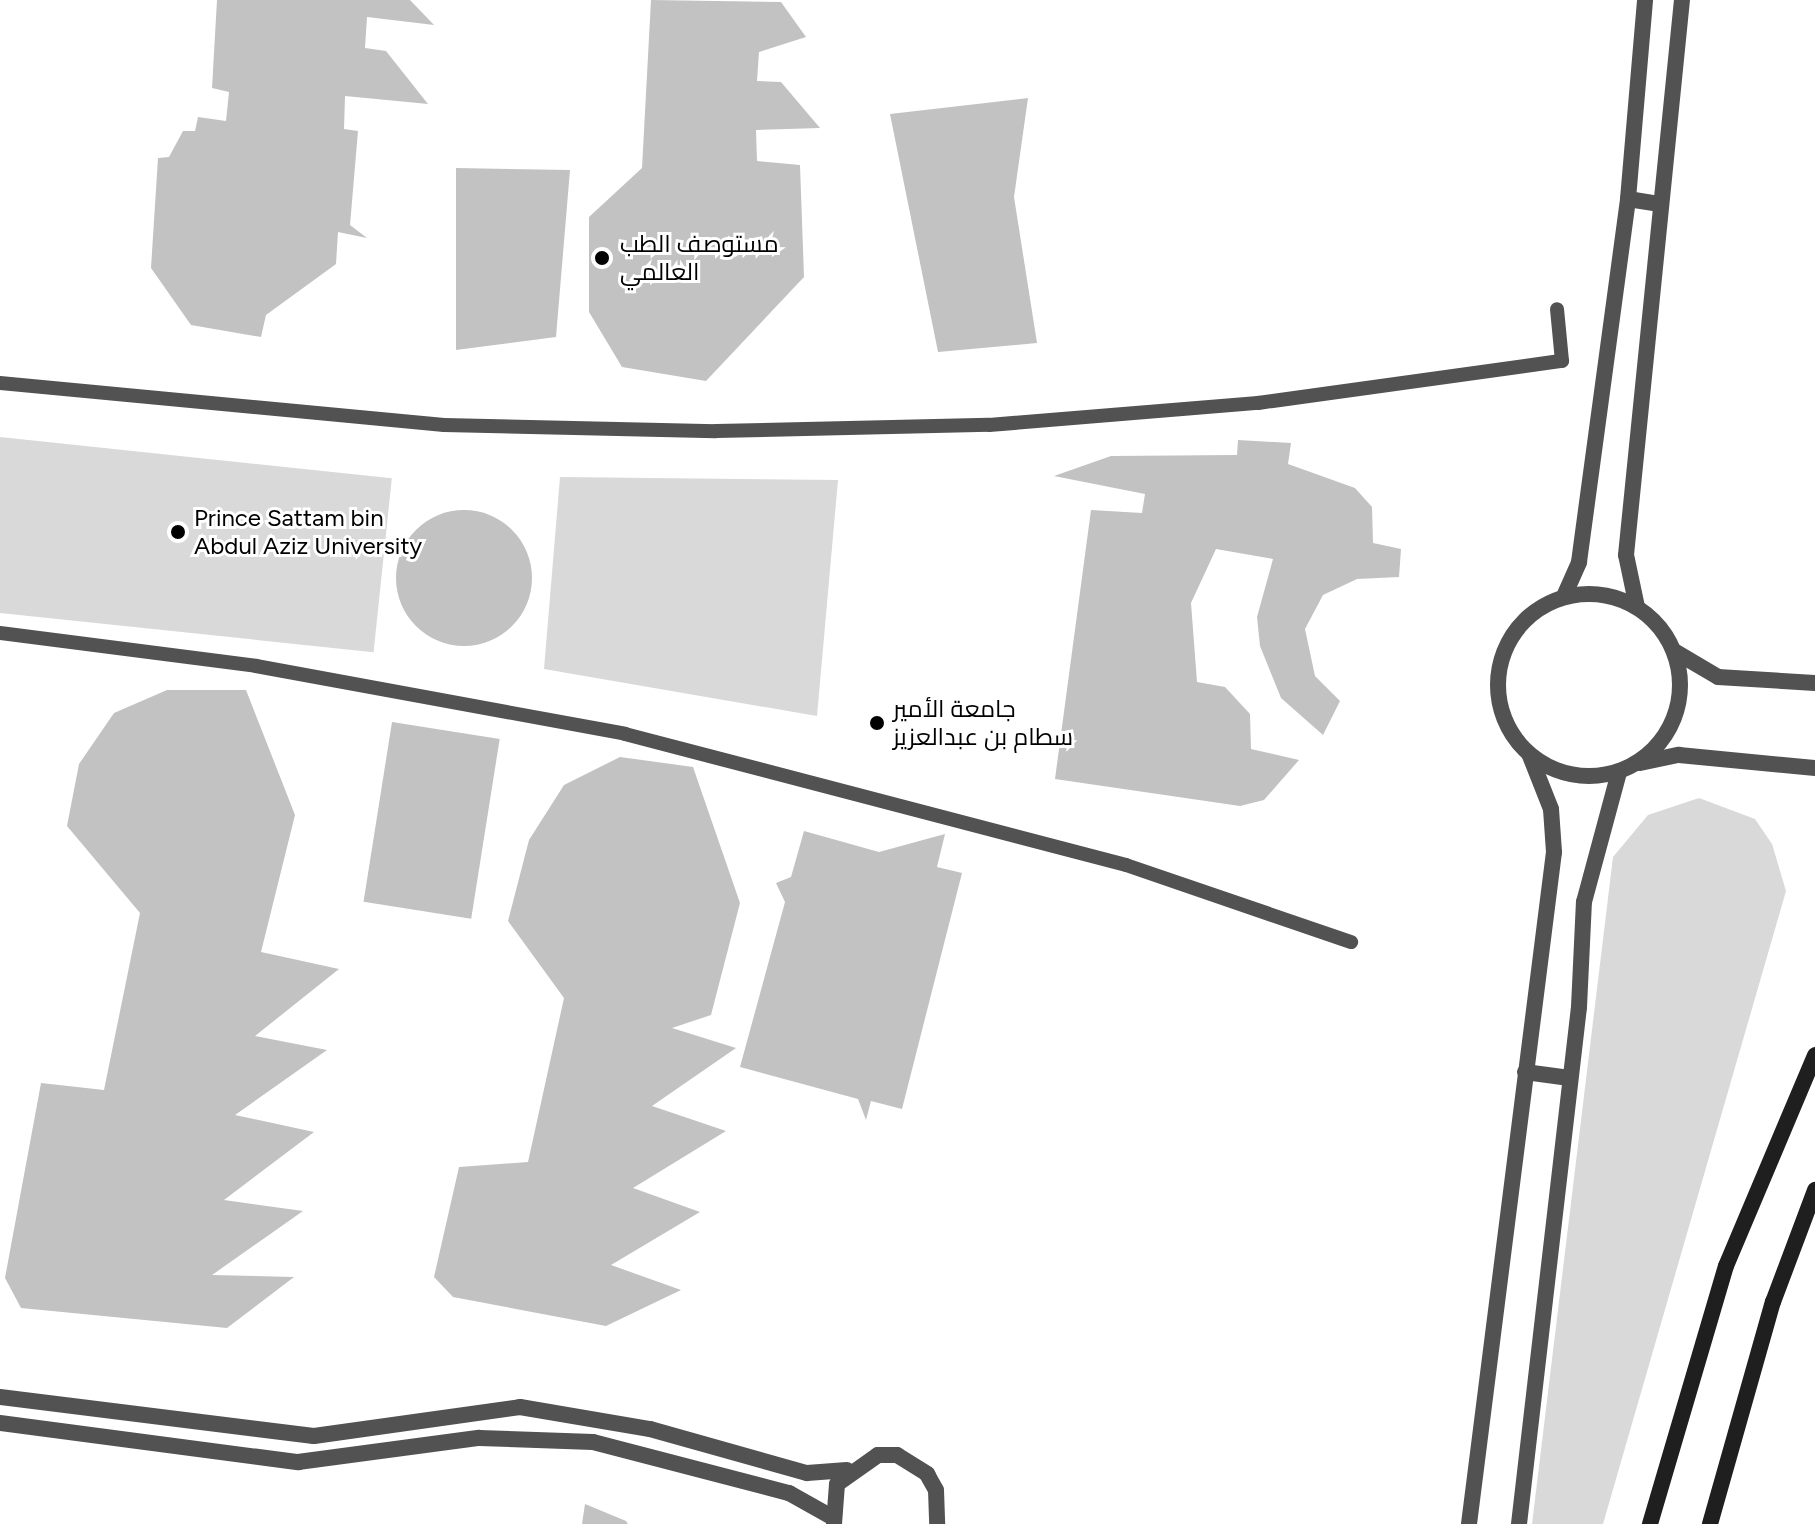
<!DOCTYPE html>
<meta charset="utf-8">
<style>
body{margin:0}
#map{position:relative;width:1815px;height:1524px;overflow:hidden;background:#fff;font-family:Figtree,Cairo,sans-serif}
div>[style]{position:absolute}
.green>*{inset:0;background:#d9d9d9;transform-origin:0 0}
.building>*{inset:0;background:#c2c2c2;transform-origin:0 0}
.round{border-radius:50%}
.pedestrian>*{height:14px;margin:-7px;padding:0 7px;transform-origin:7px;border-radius:7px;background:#525252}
.minor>*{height:16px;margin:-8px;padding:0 8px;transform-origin:8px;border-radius:8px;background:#525252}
.minor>.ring{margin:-8px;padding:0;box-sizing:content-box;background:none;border:16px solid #525252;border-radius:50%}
.secondary>*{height:16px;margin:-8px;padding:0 8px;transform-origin:8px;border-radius:8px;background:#1f1f1f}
.dots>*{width:22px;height:22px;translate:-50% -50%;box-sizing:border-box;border:4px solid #fff;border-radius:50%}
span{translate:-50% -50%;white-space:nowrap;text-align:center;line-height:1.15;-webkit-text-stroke:6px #fff;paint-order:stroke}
.poi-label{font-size:24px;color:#000}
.left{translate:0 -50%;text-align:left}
</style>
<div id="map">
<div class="green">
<div style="left:0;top:437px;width:394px;height:175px;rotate:6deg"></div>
<div style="clip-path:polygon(560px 477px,838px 480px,817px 716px,544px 669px)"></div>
<div style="clip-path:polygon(1699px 798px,1755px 819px,1772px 844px,1786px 891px,1603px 1524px,1532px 1524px,1613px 857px,1648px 815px)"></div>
</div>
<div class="building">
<div style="clip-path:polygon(217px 0,410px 0,434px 25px,367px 17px,365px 48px,386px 51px,428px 104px,345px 96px,344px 129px,358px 131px,350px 225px,367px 238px,338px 232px,336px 264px,266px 315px,261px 337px,191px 325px,151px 268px,158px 158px,169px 157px,183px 131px,195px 131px,198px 117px,226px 121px,229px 92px,212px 88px)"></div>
<div style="clip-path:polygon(651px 0,781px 2px,806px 37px,759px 52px,757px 81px,781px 82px,820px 128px,756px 130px,757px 161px,800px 165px,804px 277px,706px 381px,622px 367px,589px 312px,589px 217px,642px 168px)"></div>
<div style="clip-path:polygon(1028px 98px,1014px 197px,1037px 343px,938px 352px,890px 114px)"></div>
<div style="clip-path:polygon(456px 168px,570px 170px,556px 337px,456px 350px)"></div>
<div style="clip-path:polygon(1238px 440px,1291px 443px,1288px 464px,1355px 488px,1372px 507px,1373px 543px,1401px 549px,1399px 577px,1357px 579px,1323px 595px,1305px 629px,1315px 676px,1340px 701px,1323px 735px,1281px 698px,1260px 646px,1257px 617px,1273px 559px,1216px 549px,1191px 603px,1197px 682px,1225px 687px,1250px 714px,1251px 749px,1299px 760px,1264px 800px,1240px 806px,1055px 779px,1091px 510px,1142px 513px,1145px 494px,1054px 476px,1111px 456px,1237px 455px)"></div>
<div class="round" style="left:396px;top:510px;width:136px;height:136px"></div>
<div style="clip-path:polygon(167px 690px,246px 690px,295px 815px,261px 952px,339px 969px,255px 1036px,327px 1050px,235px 1115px,314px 1132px,224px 1200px,303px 1211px,212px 1275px,294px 1277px,227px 1328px,21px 1308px,5px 1278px,41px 1083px,104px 1090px,140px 913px,67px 826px,79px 764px,114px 713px)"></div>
<div style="left:392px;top:722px;width:109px;height:182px;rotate:9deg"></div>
<div style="clip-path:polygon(620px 757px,693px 767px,740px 903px,711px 1015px,672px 1028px,736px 1048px,652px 1106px,726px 1131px,633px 1188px,700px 1212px,611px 1265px,681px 1290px,606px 1326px,453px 1297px,434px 1277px,459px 1167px,528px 1162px,564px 998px,508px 921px,529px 840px,564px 785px)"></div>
<div style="clip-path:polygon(804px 831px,879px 852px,945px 834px,937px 867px,962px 873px,902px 1109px,871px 1101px,866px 1120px,858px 1099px,740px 1067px,785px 902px,776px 883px,791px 877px)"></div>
<div style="clip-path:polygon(585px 1504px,626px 1521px,628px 1524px,582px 1524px)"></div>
</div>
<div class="pedestrian">
<div style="left:0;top:383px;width:446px;rotate:5.4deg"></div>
<div style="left:444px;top:425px;width:272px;rotate:1.3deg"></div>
<div style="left:716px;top:431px;width:273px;rotate:-1.3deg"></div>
<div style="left:989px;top:425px;width:270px;rotate:-4.7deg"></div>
<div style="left:1258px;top:403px;width:307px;rotate:-7.9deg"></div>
<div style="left:1562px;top:361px;width:52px;rotate:-95.5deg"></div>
<div style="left:0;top:633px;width:258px;rotate:7.3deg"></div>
<div style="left:256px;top:666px;width:375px;rotate:10.4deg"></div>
<div style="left:625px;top:734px;width:518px;rotate:14.65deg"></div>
<div style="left:1126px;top:865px;width:238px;rotate:18.9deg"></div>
</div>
<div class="minor">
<div style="left:1628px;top:199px;width:31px;rotate:9deg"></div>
<div class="ring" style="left:1498px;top:594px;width:166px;height:166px"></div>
<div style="left:1565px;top:594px;width:35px;rotate:-66deg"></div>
<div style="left:1579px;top:562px;width:366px;rotate:-82.3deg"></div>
<div style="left:1628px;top:199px;width:200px;rotate:-85.1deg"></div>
<div style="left:1637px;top:607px;width:53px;rotate:-101.9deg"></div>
<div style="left:1626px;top:555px;width:558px;rotate:-84.24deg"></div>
<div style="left:1674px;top:651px;width:51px;rotate:30.6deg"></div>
<div style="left:1718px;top:677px;width:97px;rotate:3.5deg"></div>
<div style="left:1640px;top:763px;width:40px;rotate:-12deg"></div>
<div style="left:1679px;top:755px;width:137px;rotate:5.5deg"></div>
<div style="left:1525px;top:1072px;width:45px;rotate:7.6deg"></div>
<div style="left:0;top:1397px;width:316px;rotate:7.1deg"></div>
<div style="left:314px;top:1436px;width:208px;rotate:-8deg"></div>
<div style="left:520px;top:1407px;width:132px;rotate:9.6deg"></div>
<div style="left:650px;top:1429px;width:163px;rotate:15.7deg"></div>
<div style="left:807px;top:1473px;width:40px;rotate:-4.3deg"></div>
<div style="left:0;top:1423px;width:301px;rotate:7.5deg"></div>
<div style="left:298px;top:1462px;width:183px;rotate:-7.6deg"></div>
<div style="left:479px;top:1438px;width:114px;rotate:2deg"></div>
<div style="left:593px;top:1442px;width:203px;rotate:14.6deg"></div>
<div style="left:789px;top:1493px;width:49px;rotate:29.2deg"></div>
<div style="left:834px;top:1524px;width:40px;rotate:-85.7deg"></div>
<div style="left:837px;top:1484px;width:50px;rotate:-35.3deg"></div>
<div style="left:878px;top:1455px;width:19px"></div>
<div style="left:897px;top:1455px;width:36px;rotate:32deg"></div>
<div style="left:927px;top:1474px;width:18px;rotate:61deg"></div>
<div style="left:936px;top:1490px;width:34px;rotate:88deg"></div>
<div style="left:1469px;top:1524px;width:677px;rotate:-82.79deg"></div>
<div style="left:1554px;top:852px;width:43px;rotate:-94deg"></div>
<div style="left:1551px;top:809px;width:57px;rotate:-111.6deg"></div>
<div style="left:1519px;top:1524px;width:520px;rotate:-83.38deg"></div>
<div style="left:1579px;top:1007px;width:105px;rotate:-87.3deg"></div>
<div style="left:1584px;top:902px;width:135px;rotate:-74.9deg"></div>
</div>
<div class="secondary">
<div style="left:1650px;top:1524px;width:269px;rotate:-73.6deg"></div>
<div style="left:1726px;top:1266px;width:229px;rotate:-67.1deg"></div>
<div style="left:1710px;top:1524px;width:231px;rotate:-74.2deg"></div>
<div style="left:1773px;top:1302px;width:120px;rotate:-69.4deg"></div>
</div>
<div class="dots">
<div style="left:602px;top:258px;background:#000"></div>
<div style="left:178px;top:532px;background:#000"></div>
<div style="left:877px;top:723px;background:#000"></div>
</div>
<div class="poi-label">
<span class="left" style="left:620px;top:258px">مستوصف الطب<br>العالمي</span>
<span class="left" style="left:194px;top:532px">Prince Sattam bin<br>Abdul Aziz University</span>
<span class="left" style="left:893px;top:723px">جامعة الأمير<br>سطام بن عبدالعزيز</span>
</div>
</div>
